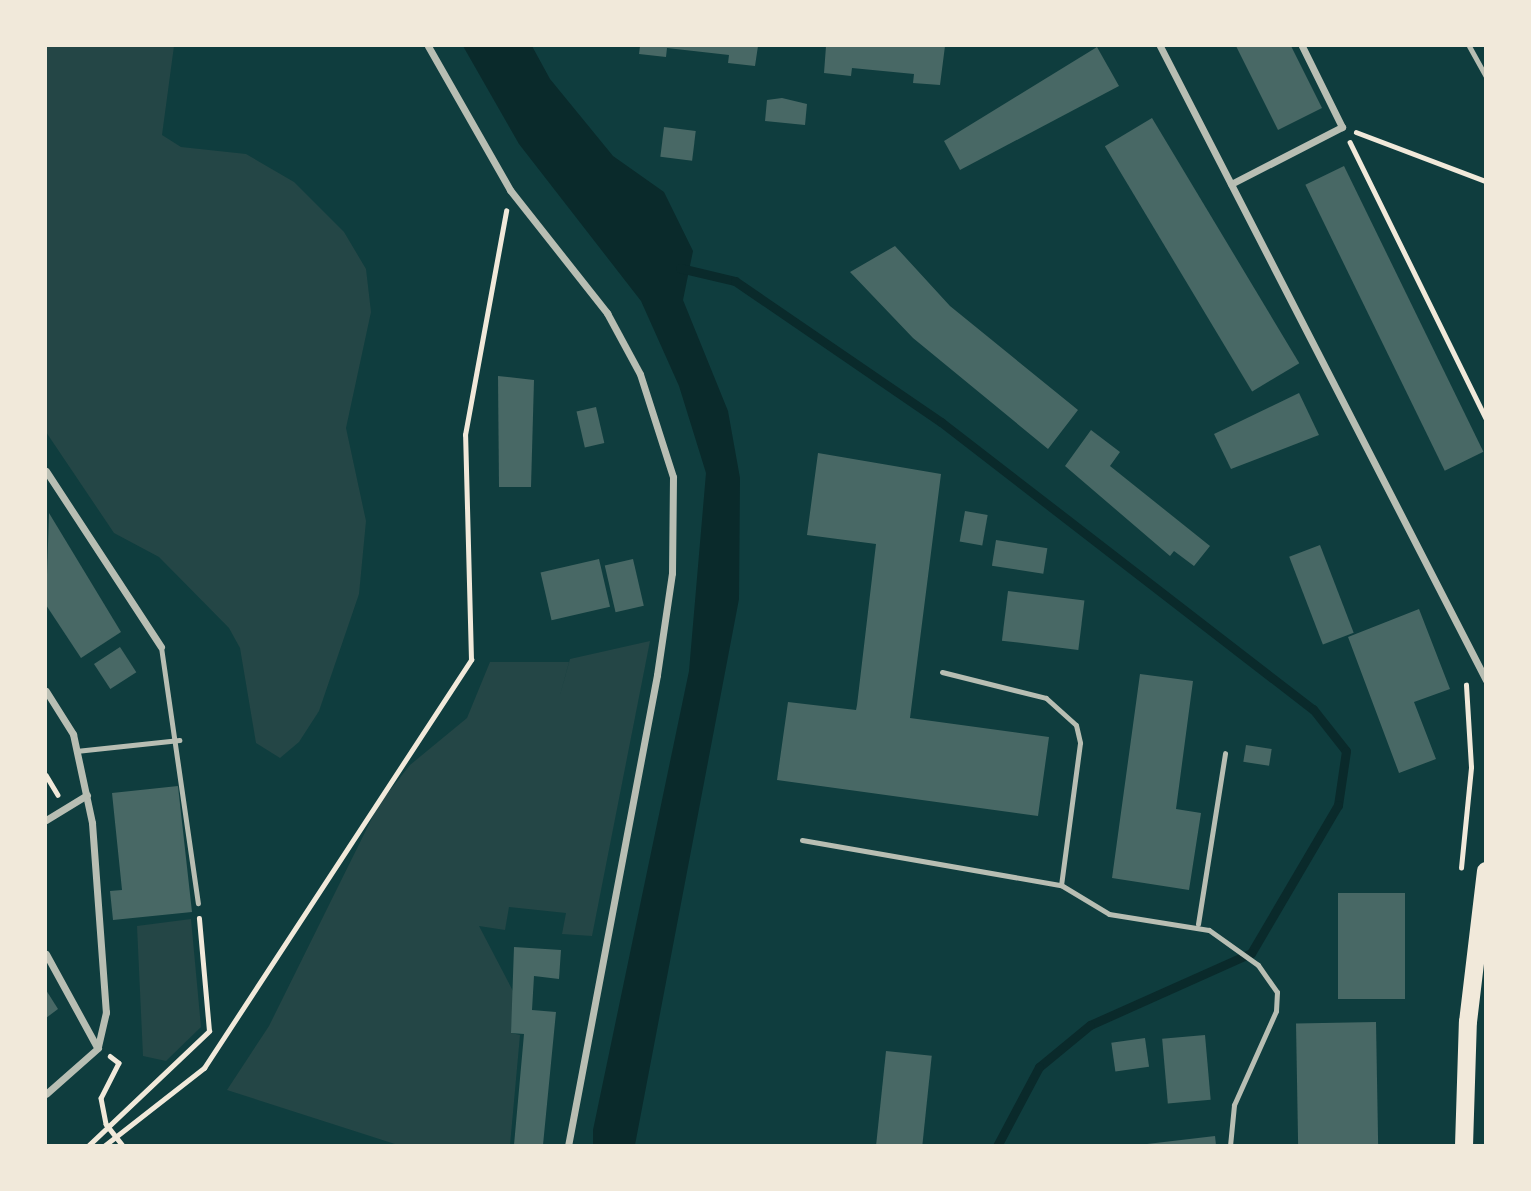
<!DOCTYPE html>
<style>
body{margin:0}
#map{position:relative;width:1531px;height:1191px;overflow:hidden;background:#0f3d3e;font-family:"Sofia Sans Condensed",sans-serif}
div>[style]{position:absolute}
.green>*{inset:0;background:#244646}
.water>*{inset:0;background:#0a2a2b}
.stream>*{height:9px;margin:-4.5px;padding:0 4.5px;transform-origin:4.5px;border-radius:4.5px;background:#0a2a2b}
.building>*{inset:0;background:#486865;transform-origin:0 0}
.path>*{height:4.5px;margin:-2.25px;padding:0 2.25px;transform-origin:2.25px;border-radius:2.25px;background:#f1e9da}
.service>*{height:5px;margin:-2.5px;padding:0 2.5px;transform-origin:2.5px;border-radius:2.5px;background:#b8beb3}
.minor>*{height:7px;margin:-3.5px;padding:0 3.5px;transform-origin:3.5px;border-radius:3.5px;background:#b8beb3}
.primary>*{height:18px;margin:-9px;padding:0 9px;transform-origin:9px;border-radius:9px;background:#f1e9da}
span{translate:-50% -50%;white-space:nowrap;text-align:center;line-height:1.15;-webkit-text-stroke:6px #f1e9da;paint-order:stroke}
.frame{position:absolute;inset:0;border:47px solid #f1e9da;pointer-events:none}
</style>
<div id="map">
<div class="green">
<div style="clip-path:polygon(46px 46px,174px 46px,162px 135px,181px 147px,246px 154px,294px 182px,344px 232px,366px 269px,371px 312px,346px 428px,366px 521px,359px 594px,319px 711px,299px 742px,280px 758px,256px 743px,240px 648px,229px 628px,159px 557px,114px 533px,46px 432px)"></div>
<div style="clip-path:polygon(650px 641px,592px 936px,562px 934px,566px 913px,509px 907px,505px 930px,479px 926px,514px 993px,511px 1033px,520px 1035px,510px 1145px,398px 1145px,227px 1090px,269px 1026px,379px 804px,410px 765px,467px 718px,490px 662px,569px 662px,559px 699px,570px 659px)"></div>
<div style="clip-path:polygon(191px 919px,201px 1027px,166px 1061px,143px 1056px,137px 926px)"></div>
</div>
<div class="water">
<div style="clip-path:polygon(463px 46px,532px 46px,550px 79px,613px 156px,664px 192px,693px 251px,683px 300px,728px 411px,740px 478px,739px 599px,635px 1145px,593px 1145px,593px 1130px,689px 671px,706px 473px,679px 386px,641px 301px,519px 144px)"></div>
</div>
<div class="stream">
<div style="left:680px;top:268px;width:57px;rotate:13.3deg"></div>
<div style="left:735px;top:281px;width:250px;rotate:34.4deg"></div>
<div style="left:941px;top:422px;width:470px;rotate:37.7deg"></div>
<div style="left:1313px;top:709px;width:53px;rotate:51.8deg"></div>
<div style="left:1346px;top:751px;width:55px;rotate:98.4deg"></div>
<div style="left:1338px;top:805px;width:172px;rotate:120.4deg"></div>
<div style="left:1251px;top:953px;width:176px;rotate:155.9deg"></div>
<div style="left:1090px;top:1025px;width:66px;rotate:140.5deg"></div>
<div style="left:1039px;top:1067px;width:89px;rotate:118deg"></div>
</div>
<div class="building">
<div style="clip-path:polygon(640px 46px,758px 46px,755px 66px,728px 63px,729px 55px,667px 48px,666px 57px,639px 54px)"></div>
<div style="clip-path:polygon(826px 46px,945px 46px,940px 85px,913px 83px,914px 74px,852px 68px,851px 76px,824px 73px)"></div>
<div style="clip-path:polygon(1236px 46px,1291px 46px,1322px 108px,1278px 130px)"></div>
<div style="clip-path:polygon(1097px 47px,1119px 86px,960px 170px,944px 141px)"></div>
<div style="clip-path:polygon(782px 98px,807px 104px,805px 125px,765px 121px,767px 100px)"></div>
<div style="left:1152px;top:118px;width:286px;height:55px;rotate:59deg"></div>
<div style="left:664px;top:127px;width:32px;height:30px;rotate:7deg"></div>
<div style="left:1344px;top:166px;width:318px;height:43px;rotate:64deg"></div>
<div style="clip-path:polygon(895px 246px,950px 306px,1078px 410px,1048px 449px,913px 338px,850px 272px)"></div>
<div style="clip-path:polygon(498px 376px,534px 380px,531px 487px,499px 487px)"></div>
<div style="clip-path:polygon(1299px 393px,1319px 435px,1231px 469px,1214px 434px)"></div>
<div style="left:596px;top:407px;width:37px;height:20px;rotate:77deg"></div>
<div style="clip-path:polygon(1091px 430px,1120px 452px,1110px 466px,1210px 546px,1194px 566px,1174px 551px,1170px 556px,1065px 466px)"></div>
<div style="clip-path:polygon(818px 453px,941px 474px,910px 718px,1049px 737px,1038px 816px,777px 780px,788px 702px,856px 710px,857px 705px,876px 544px,807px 535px)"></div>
<div style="left:965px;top:511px;width:23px;height:31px;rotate:10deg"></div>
<div style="clip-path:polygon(49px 513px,121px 632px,81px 658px,46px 605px)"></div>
<div style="left:996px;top:540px;width:52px;height:26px;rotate:9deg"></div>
<div style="left:1320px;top:545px;width:94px;height:33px;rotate:69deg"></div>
<div style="left:599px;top:559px;width:49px;height:60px;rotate:77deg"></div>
<div style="left:633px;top:559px;width:48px;height:29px;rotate:77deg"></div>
<div style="left:1008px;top:591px;width:77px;height:50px;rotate:7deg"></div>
<div style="clip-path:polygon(1419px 609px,1450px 689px,1414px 702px,1436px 759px,1399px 773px,1348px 637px)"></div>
<div style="left:120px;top:647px;width:30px;height:31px;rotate:57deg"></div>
<div style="clip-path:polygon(1140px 674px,1193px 681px,1176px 809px,1201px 813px,1189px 890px,1112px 878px)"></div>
<div style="left:1246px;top:745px;width:26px;height:17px;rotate:9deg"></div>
<div style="clip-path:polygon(178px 786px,192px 912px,113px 920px,110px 891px,122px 890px,112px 793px)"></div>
<div style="left:1338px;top:893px;width:67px;height:106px"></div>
<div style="clip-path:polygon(514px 947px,561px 950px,559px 979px,534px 976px,532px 1010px,556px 1012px,543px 1145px,514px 1145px,524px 1034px,511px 1033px)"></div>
<div style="clip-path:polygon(46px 990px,58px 1009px,46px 1018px)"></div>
<div style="left:1376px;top:1022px;width:123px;height:80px;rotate:89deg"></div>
<div style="left:1205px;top:1035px;width:65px;height:43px;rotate:85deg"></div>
<div style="left:1145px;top:1038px;width:29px;height:34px;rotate:82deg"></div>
<div style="left:886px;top:1051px;width:46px;height:94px;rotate:6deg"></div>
<div style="clip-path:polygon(1215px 1136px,1216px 1145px,1147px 1145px,1147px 1144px)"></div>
</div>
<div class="path">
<div style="left:1356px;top:132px;width:139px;rotate:20.7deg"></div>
<div style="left:1350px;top:142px;width:308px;rotate:63.8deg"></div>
<div style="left:46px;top:775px;width:23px;rotate:59deg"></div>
<div style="left:1461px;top:868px;width:101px;rotate:-84.3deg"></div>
<div style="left:1471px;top:767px;width:82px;rotate:-93.5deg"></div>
<div style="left:110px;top:1056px;width:11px;rotate:38deg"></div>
<div style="left:119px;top:1063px;width:39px;rotate:117deg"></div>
<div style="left:101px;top:1098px;width:26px;rotate:79deg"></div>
<div style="left:106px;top:1124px;width:28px;rotate:52deg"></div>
<div style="left:88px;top:1146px;width:167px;rotate:-43.5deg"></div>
<div style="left:209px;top:1031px;width:113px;rotate:-95.1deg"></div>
<div style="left:104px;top:1146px;width:127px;rotate:-38deg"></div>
<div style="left:204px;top:1068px;width:488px;rotate:-56.8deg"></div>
<div style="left:471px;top:660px;width:225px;rotate:-91.5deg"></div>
<div style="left:465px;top:435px;width:228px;rotate:-79.6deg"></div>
</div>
<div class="service">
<div style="left:1469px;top:46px;width:35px;rotate:61deg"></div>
<div style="left:161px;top:647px;width:259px;rotate:81.8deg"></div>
<div style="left:942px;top:672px;width:107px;rotate:14deg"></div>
<div style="left:1046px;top:698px;width:40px;rotate:42deg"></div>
<div style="left:1076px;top:725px;width:18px;rotate:77deg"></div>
<div style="left:1080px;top:743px;width:143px;rotate:97.6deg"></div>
<div style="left:76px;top:751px;width:104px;rotate:-6.1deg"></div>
<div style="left:802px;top:840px;width:263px;rotate:9.9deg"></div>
<div style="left:1061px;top:885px;width:56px;rotate:31.1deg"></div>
<div style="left:1109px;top:914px;width:101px;rotate:9.1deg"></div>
<div style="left:1209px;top:930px;width:60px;rotate:35.5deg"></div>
<div style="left:1258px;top:965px;width:33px;rotate:55deg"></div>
<div style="left:1277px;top:992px;width:19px;rotate:93deg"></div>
<div style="left:1276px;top:1011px;width:103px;rotate:114.1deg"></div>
<div style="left:1234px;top:1105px;width:41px;rotate:95.6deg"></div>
<div style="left:1198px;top:924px;width:173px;rotate:-81deg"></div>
</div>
<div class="minor">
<div style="left:428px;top:46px;width:166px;rotate:60.3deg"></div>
<div style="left:510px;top:190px;width:157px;rotate:51.7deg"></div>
<div style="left:607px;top:313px;width:69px;rotate:61.6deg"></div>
<div style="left:640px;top:374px;width:108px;rotate:72.2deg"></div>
<div style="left:673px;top:477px;width:96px;rotate:90.6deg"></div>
<div style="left:672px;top:573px;width:103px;rotate:98.4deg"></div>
<div style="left:657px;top:675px;width:479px;rotate:100.7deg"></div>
<div style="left:1160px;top:46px;width:713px;rotate:62.79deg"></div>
<div style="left:1231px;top:184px;width:125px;rotate:-27.2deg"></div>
<div style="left:1342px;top:127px;width:90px;rotate:-116.3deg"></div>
<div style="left:46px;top:471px;width:210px;rotate:56.8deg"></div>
<div style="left:46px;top:691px;width:51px;rotate:57.9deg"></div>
<div style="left:73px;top:734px;width:91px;rotate:77.9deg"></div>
<div style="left:92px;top:823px;width:190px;rotate:85.8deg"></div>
<div style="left:106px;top:1012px;width:37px;rotate:103deg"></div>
<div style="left:98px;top:1048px;width:69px;rotate:138.5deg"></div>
<div style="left:46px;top:820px;width:48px;rotate:-31.4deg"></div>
<div style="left:46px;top:954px;width:106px;rotate:61.3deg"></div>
</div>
<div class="primary">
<div style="left:1464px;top:1146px;width:124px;rotate:-88.2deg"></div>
<div style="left:1468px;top:1022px;width:152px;rotate:-83.2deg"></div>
</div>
<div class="frame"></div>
</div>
